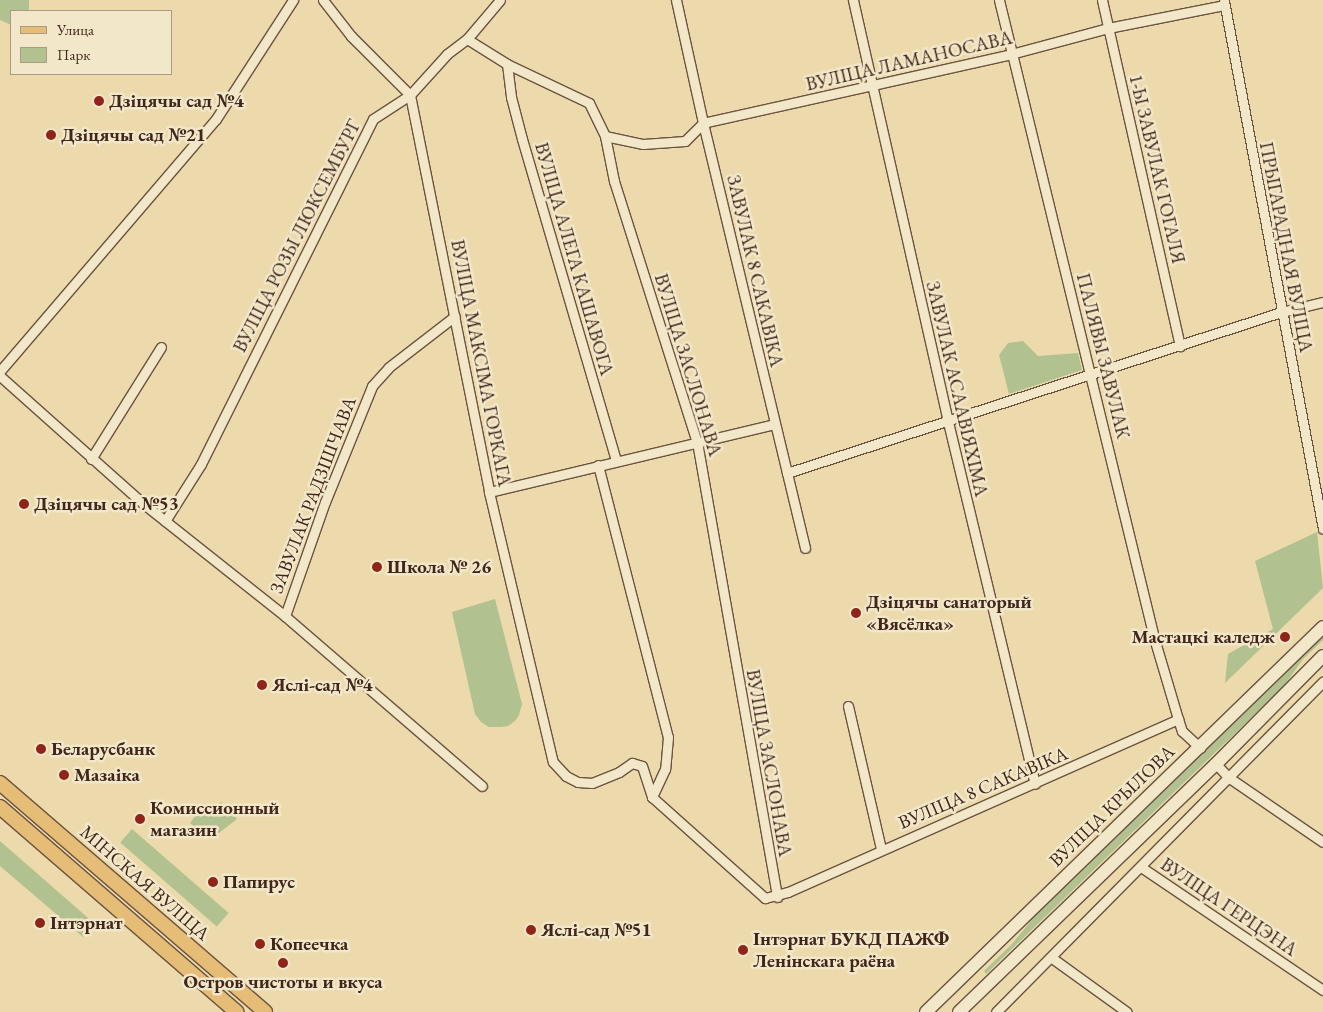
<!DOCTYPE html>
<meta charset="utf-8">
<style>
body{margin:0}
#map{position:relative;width:1323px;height:1012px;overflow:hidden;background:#ecdaad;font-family:"EB Garamond",serif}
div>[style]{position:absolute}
.green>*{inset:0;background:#b1c18f;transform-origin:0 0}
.roads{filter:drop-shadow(1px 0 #6c5340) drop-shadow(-1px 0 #6c5340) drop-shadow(0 1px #6c5340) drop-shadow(0 -1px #6c5340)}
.street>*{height:9px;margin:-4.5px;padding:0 4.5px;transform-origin:4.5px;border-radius:4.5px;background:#f3e7ca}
.secondary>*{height:12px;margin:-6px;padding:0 6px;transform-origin:6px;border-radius:6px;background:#f3e7ca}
.primary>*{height:14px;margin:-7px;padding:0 7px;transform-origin:7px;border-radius:7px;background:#e6bd76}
.dots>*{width:14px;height:14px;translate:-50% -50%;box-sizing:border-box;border:2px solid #f3e7ca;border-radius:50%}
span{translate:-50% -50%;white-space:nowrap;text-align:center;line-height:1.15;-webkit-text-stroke:5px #f3e7ca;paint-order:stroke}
.street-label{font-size:19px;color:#41261b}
.poi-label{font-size:19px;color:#41261b;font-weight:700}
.left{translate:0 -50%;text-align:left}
.right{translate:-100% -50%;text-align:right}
.legend{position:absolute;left:10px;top:10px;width:162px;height:65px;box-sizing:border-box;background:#f3e7ca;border:1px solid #ac9a84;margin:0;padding:6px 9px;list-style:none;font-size:15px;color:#41261b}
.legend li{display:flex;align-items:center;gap:10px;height:25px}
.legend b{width:25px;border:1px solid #ac9a84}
</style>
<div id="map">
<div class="green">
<div style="clip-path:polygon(0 0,29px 0,29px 11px,11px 11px,11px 25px,0 20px)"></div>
<div style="clip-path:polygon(1023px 341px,1038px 356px,1078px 353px,1082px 370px,1009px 394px,999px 355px,1008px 343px)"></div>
<div style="clip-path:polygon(1317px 532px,1323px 588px,1225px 683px,1228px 654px,1273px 629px,1255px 561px)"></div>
<div style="clip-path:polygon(495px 599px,522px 704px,519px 715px,515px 721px,508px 726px,500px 727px,489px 727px,481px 722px,475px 714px,452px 612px)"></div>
<div style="clip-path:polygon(1323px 636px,1323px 640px,1303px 659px,1284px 686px,986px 974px,984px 971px,1011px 945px,1036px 915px)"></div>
<div style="clip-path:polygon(221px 802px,237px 819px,211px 839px,190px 823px,199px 811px,207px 816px)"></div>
<div style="left:132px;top:829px;width:128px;height:18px;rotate:41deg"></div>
<div style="clip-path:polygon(0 841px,95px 924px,83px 937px,0 866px)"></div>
</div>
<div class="roads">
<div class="street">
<div style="left:323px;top:0;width:46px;rotate:52.1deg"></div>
<div style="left:351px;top:36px;width:83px;rotate:45deg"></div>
<div style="left:410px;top:95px;width:405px;rotate:78.7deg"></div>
<div style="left:489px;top:492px;width:277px;rotate:76.7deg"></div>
<div style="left:553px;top:762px;width:19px;rotate:47deg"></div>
<div style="left:566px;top:776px;width:13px;rotate:27deg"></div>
<div style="left:578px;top:782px;width:14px;rotate:4deg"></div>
<div style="left:592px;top:783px;width:29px;rotate:-22deg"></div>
<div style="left:619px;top:772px;width:16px;rotate:-35deg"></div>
<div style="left:632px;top:763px;width:10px;rotate:17deg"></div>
<div style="left:642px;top:766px;width:33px;rotate:72deg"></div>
<div style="left:652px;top:797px;width:152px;rotate:41.8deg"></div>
<div style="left:765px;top:898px;width:24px;rotate:-15deg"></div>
<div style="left:788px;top:892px;width:427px;rotate:-23.9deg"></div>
<div style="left:1178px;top:719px;width:13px;rotate:72deg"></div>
<div style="left:1182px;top:731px;width:25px;rotate:43deg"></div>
<div style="left:676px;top:0;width:126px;rotate:77.6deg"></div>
<div style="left:703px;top:123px;width:437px;rotate:76.5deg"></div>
<div style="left:853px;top:0;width:433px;rotate:77.3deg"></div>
<div style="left:948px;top:422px;width:372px;rotate:76.5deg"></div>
<div style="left:999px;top:0;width:657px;rotate:76.34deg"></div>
<div style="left:1154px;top:638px;width:84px;rotate:73.5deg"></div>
<div style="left:1102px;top:0;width:355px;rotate:77.3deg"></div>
<div style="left:1224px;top:1px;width:537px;rotate:79.38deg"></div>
<div style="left:467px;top:39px;width:47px;rotate:32deg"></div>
<div style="left:507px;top:64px;width:91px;rotate:25.4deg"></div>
<div style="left:589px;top:103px;width:37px;rotate:64deg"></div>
<div style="left:605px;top:136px;width:46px;rotate:78.7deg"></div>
<div style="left:614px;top:181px;width:274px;rotate:72.4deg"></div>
<div style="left:697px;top:442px;width:462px;rotate:80deg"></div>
<div style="left:507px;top:64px;width:33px;rotate:83deg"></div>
<div style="left:511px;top:97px;width:43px;rotate:75.3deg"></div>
<div style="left:522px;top:139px;width:335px;rotate:73.7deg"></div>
<div style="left:605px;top:136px;width:39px;rotate:12deg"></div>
<div style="left:643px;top:144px;width:42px;rotate:-4.1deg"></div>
<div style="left:685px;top:141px;width:25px;rotate:-45deg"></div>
<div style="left:703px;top:123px;width:316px;rotate:-12.6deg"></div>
<div style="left:1011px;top:54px;width:100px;rotate:-15deg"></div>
<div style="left:1108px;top:28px;width:118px;rotate:-11.2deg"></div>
<div style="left:0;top:371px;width:332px;rotate:-49.4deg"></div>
<div style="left:216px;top:119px;width:142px;rotate:-57.1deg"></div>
<div style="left:0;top:376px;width:194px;rotate:41.7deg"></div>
<div style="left:145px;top:505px;width:179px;rotate:38.4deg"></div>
<div style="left:285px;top:616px;width:260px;rotate:40.8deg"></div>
<div style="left:91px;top:459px;width:132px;rotate:-58deg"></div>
<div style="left:598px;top:465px;width:281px;rotate:75.6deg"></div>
<div style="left:668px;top:737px;width:32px;rotate:95deg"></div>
<div style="left:665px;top:769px;width:31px;rotate:115deg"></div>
<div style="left:787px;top:473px;width:520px;rotate:-18.05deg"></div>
<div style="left:1281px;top:312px;width:43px;rotate:-13.4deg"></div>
<div style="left:489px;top:492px;width:293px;rotate:-13.4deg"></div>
<div style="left:165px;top:521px;width:67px;rotate:-57.7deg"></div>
<div style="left:201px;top:464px;width:385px;rotate:-63.5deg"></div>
<div style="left:373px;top:119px;width:44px;rotate:-33deg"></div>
<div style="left:410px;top:95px;width:55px;rotate:-47.9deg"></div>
<div style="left:447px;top:54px;width:25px;rotate:-37deg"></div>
<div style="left:467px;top:39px;width:51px;rotate:-49.8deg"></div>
<div style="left:285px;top:616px;width:121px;rotate:-70.7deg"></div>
<div style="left:325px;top:502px;width:125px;rotate:-67.9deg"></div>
<div style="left:372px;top:386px;width:25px;rotate:-48deg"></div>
<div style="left:389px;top:367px;width:83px;rotate:-37.7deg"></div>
<div style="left:848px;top:706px;width:147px;rotate:77deg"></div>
<div style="left:1216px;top:764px;width:18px;rotate:47deg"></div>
<div style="left:1228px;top:777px;width:115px;rotate:34.4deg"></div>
<div style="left:1141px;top:867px;width:220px;rotate:34.1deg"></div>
<div style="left:1052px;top:958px;width:92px;rotate:35.8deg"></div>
<div style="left:996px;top:1012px;width:465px;rotate:-45.3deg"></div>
</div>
<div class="secondary">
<div style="left:926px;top:1012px;width:553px;rotate:-44.12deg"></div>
<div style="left:959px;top:1012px;width:357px;rotate:-44deg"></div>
<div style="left:1216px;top:764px;width:152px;rotate:-45.3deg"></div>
</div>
<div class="primary">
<div style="left:0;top:783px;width:350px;rotate:40.8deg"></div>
<div style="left:0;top:807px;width:313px;rotate:40.9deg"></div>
</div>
</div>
<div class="dots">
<div style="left:99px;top:101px;background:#8f2418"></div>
<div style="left:51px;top:135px;background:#8f2418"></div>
<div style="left:24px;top:504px;background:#8f2418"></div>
<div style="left:377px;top:567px;background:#8f2418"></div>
<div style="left:856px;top:613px;background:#8f2418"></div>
<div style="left:1285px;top:637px;background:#8f2418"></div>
<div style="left:262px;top:685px;background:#8f2418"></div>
<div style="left:41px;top:749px;background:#8f2418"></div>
<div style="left:64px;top:775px;background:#8f2418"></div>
<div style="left:140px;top:819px;background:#8f2418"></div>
<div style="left:213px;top:882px;background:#8f2418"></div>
<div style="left:40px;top:923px;background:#8f2418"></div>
<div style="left:531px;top:930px;background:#8f2418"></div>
<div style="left:260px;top:944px;background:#8f2418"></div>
<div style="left:743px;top:950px;background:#8f2418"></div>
<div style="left:283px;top:963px;background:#8f2418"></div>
</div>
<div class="street-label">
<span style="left:909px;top:61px;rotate:-13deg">ВУЛІЦА ЛАМАНОСАВА</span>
<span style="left:1157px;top:169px;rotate:77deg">1-Ы ЗАВУЛАК ГОГАЛЯ</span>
<span style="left:297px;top:236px;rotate:-63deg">ВУЛІЦА РОЗЫ ЛЮКСЕМБУРГ</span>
<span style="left:1286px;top:247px;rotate:79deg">ПРЫГАРАДНАЯ ВУЛІЦА</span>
<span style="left:574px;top:259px;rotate:74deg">ВУЛІЦА АЛЕГА КАШАВОГА</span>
<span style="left:755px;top:271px;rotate:77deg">ЗАВУЛАК 8 САКАВІКА</span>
<span style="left:1103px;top:356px;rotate:76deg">ПАЛЯВЫ ЗАВУЛАК</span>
<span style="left:481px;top:363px;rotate:79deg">ВУЛІЦА МАКСІМА ГОРКАГА</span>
<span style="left:688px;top:365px;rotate:73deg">ВУЛІЦА ЗАСЛОНАВА</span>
<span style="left:957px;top:389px;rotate:77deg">ЗАВУЛАК АСААВІЯХІМА</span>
<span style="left:313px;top:495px;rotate:-69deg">ЗАВУЛАК РАДЗІШЧАВА</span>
<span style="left:769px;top:763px;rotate:80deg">ВУЛІЦА ЗАСЛОНАВА</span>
<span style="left:983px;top:788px;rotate:-23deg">ВУЛІЦА 8 САКАВІКА</span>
<span style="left:1112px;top:806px;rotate:-44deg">ВУЛІЦА КРЫЛОВА</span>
<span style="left:145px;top:883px;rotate:41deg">МІНСКАЯ ВУЛІЦА</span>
<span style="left:1229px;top:907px;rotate:34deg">ВУЛІЦА ГЕРЦЭНА</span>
</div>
<div class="poi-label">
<span class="left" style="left:109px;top:101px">Дзіцячы сад №4</span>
<span class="left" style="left:61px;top:135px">Дзіцячы сад №21</span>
<span class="left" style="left:34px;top:504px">Дзіцячы сад №53</span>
<span class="left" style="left:387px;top:567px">Школа № 26</span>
<span class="left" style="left:866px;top:613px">Дзіцячы санаторый<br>«Вясёлка»</span>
<span class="right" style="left:1275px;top:637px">Мастацкі каледж</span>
<span class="left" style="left:272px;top:685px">Яслі-сад №4</span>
<span class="left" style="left:51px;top:749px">Беларусбанк</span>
<span class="left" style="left:74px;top:775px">Мазаіка</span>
<span class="left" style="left:150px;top:819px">Комиссионный<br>магазин</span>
<span class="left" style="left:223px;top:882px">Папирус</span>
<span class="left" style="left:50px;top:923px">Інтэрнат</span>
<span class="left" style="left:541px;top:930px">Яслі-сад №51</span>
<span class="left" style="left:753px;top:950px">Інтэрнат БУКД ПАЖФ<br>Ленінскага раёна</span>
<span class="left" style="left:270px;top:944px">Копеечка</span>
<span style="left:283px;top:982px">Остров чистоты и вкуса</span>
</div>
<ul class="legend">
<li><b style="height:6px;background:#e6bd76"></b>Улица</li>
<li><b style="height:14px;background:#b1c18f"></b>Парк</li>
</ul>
</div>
